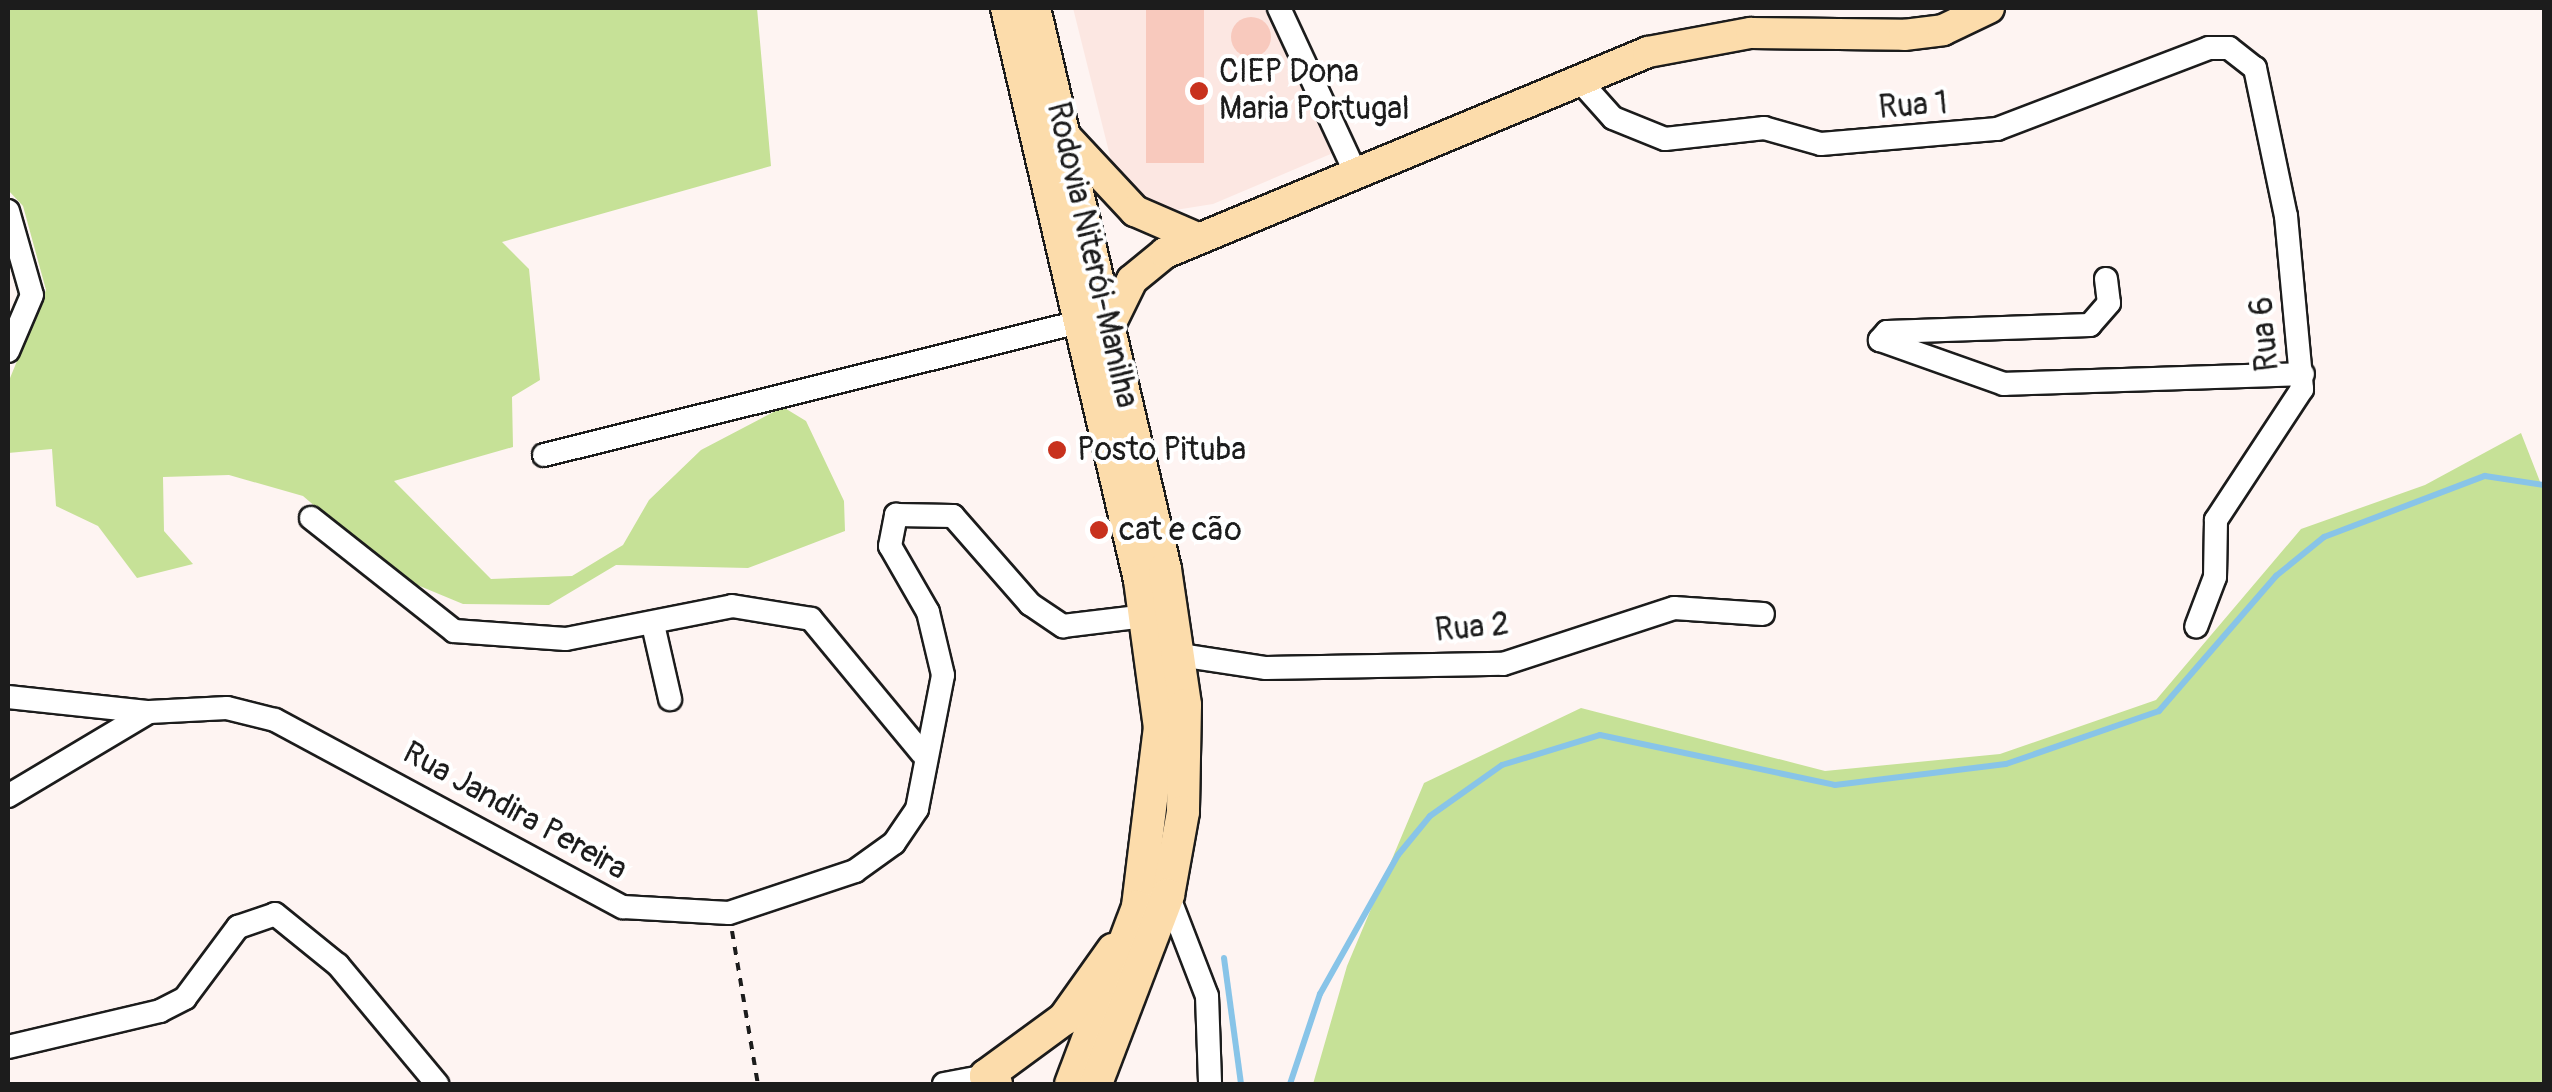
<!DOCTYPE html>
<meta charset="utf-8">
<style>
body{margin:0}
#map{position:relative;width:2552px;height:1092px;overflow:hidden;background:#fef4f2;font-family:Pangolin,sans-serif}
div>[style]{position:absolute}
.built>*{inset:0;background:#fce7e2}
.green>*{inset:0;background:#c6e197}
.stream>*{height:6px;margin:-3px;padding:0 3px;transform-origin:3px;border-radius:3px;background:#88c4e8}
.building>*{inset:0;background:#f8c9bd;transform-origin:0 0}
.round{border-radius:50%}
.path>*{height:4px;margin-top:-2px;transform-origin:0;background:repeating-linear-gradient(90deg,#1c1c1c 0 8px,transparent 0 16px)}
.roads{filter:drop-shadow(2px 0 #1c1c1c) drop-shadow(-2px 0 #1c1c1c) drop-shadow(0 2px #1c1c1c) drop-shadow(0 -2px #1c1c1c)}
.minor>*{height:22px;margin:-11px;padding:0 11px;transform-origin:11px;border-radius:11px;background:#fff}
.major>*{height:30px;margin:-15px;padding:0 15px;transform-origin:15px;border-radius:15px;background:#fcdcab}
.highway>*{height:32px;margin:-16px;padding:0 16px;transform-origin:16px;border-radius:16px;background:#fcdcab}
.dots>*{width:28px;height:28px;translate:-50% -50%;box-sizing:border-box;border:5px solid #fff;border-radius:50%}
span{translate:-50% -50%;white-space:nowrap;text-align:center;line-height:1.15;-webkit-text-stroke:8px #fff;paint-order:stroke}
.poi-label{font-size:32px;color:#1c1c1c}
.left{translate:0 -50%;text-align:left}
.street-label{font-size:32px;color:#1c1c1c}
.frame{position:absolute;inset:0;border:10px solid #1c1c1c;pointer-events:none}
</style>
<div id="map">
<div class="built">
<div style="clip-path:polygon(1073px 8px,1268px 8px,1333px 153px,1213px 204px,1169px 211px,1116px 180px)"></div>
</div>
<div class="green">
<div style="clip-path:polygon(8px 8px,757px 8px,771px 166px,502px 242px,529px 269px,540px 380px,512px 397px,513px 447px,394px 481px,491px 579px,572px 576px,623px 545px,649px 500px,701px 450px,783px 407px,806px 421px,844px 501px,845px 531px,748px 568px,616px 565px,549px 605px,463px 604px,398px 577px,303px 496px,229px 475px,163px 477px,164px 531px,193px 564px,137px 578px,98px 526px,56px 506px,52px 449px,8px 453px,8px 383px,46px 290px,23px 206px,8px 190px)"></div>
<div style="clip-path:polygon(2521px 433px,2544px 492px,2544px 1084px,1313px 1084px,1347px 966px,1424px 783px,1581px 708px,1825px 771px,2000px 754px,2156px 700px,2301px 529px,2425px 485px)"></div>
</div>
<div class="stream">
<div style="left:1224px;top:958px;width:127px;rotate:82.3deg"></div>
<div style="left:1290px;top:1084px;width:95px;rotate:-71.6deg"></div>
<div style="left:1320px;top:994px;width:159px;rotate:-60.7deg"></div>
<div style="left:1398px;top:855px;width:50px;rotate:-50.6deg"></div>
<div style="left:1430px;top:816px;width:88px;rotate:-35.3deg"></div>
<div style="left:1502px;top:765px;width:102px;rotate:-17deg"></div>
<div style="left:1600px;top:735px;width:240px;rotate:12deg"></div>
<div style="left:1835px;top:785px;width:172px;rotate:-7deg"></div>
<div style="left:2006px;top:764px;width:162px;rotate:-19.1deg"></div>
<div style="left:2159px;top:711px;width:179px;rotate:-49.1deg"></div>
<div style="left:2276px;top:576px;width:62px;rotate:-39.1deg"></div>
<div style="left:2324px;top:537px;width:172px;rotate:-20.8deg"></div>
<div style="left:2485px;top:476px;width:60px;rotate:8.7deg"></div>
</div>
<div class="building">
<div style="left:1146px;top:8px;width:58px;height:155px"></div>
<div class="round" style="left:1231px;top:17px;width:40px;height:40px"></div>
</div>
<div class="path">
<div style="left:732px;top:931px;width:155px;rotate:80.4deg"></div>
</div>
<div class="roads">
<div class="minor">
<div style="left:1279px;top:8px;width:183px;rotate:65.1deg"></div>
<div style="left:1579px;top:80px;width:51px;rotate:48.2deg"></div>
<div style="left:1613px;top:118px;width:56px;rotate:22deg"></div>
<div style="left:1665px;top:139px;width:100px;rotate:-6.3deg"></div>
<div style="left:1764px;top:128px;width:59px;rotate:15.7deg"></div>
<div style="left:1821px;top:144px;width:177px;rotate:-4.9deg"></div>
<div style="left:1997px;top:129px;width:227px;rotate:-20.9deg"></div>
<div style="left:2209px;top:48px;width:20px"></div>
<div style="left:2229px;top:48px;width:33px;rotate:38deg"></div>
<div style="left:2255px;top:68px;width:151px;rotate:78.2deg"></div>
<div style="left:2286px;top:216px;width:174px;rotate:84.7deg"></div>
<div style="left:2302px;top:389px;width:157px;rotate:123.3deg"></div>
<div style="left:2216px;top:520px;width:57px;rotate:91deg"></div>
<div style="left:2215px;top:577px;width:53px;rotate:110.8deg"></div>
<div style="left:8px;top:211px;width:87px;rotate:74.1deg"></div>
<div style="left:32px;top:295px;width:61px;rotate:113.2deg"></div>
<div style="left:2106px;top:279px;width:24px;rotate:83deg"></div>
<div style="left:2109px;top:303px;width:29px;rotate:131deg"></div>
<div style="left:2090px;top:325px;width:203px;rotate:178deg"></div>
<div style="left:1887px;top:332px;width:11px;rotate:131deg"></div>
<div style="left:1880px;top:340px;width:132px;rotate:19.5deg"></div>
<div style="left:2004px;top:384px;width:299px;rotate:-1.9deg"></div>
<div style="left:544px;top:455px;width:551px;rotate:-13.96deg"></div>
<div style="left:311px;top:518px;width:182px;rotate:38.3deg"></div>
<div style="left:454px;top:631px;width:112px;rotate:4.1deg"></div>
<div style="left:566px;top:639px;width:169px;rotate:-11.2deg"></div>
<div style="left:732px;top:606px;width:80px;rotate:9.3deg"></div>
<div style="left:811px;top:619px;width:174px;rotate:50.4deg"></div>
<div style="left:654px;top:629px;width:72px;rotate:77.1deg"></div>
<div style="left:1180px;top:655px;width:87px;rotate:8.6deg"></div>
<div style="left:1266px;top:668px;width:237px;rotate:-1deg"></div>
<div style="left:1503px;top:664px;width:180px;rotate:-18.1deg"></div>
<div style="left:1674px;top:608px;width:89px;rotate:3.9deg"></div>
<div style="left:8px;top:697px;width:142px;rotate:6.1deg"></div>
<div style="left:149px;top:712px;width:78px;rotate:-2.9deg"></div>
<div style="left:227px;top:708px;width:49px;rotate:14deg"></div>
<div style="left:275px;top:720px;width:395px;rotate:28.3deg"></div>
<div style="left:623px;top:907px;width:106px;rotate:3.2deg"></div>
<div style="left:729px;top:913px;width:133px;rotate:-18.4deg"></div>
<div style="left:855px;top:871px;width:48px;rotate:-35.7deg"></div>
<div style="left:894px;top:843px;width:41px;rotate:-55.9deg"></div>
<div style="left:917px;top:809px;width:136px;rotate:-79deg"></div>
<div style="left:943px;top:675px;width:65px;rotate:-103.4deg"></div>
<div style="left:928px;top:612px;width:76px;rotate:-119.9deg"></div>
<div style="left:890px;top:546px;width:32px;rotate:-79deg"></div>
<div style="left:896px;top:515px;width:57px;rotate:1deg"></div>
<div style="left:953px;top:516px;width:117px;rotate:48.8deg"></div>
<div style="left:1030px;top:604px;width:40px;rotate:34deg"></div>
<div style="left:1063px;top:626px;width:84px;rotate:-6.9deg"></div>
<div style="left:8px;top:796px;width:164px;rotate:-30.8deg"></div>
<div style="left:1168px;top:895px;width:108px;rotate:68.9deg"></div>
<div style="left:1207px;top:996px;width:88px;rotate:88deg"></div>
<div style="left:8px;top:1047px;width:156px;rotate:-13.3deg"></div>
<div style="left:160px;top:1011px;width:28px;rotate:-27deg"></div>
<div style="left:185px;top:998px;width:89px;rotate:-53.3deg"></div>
<div style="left:238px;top:927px;width:39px;rotate:-19deg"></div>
<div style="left:275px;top:914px;width:81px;rotate:39deg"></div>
<div style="left:338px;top:965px;width:155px;rotate:50.2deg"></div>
<div style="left:944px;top:1084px;width:43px;rotate:-10.8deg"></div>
</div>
<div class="major">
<div style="left:1065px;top:136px;width:103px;rotate:47deg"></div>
<div style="left:1135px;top:211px;width:68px;rotate:23.5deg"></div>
<div style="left:1109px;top:327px;width:52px;rotate:-63.9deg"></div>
<div style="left:1132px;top:280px;width:43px;rotate:-39.3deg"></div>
<div style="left:1165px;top:253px;width:523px;rotate:-22.59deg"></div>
<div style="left:1648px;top:52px;width:105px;rotate:-10.5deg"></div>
<div style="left:1751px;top:33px;width:153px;rotate:0.7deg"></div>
<div style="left:1904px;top:35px;width:39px;rotate:-7deg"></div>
<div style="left:1943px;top:30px;width:51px;rotate:-25.6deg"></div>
</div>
<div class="highway">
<div style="left:1007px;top:8px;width:587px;rotate:76.91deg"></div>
<div style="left:1140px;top:580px;width:148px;rotate:82.3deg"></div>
<div style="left:1160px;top:727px;width:181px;rotate:97deg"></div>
<div style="left:1138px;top:907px;width:189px;rotate:110.7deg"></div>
<div style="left:1034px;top:8px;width:576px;rotate:76.86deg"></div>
<div style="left:1165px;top:569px;width:137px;rotate:81.6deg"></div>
<div style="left:1185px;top:705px;width:107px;rotate:91.1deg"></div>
<div style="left:1183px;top:812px;width:84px;rotate:100.2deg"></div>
<div style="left:1168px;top:895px;width:202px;rotate:110.9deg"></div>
<div style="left:996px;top:1084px;width:13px;rotate:-141deg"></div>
<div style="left:986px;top:1076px;width:97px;rotate:-36.2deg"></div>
<div style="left:1064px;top:1019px;width:85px;rotate:-54.6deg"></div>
</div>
</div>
<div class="dots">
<div style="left:1199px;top:91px;background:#c8321e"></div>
<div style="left:1057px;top:450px;background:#c8321e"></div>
<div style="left:1099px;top:530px;background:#c8321e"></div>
</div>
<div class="poi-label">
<span class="left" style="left:1219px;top:91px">CIEP Dona<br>Maria Portugal</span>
<span class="left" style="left:1077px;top:450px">Posto Pituba</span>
<span class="left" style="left:1119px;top:530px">cat e cão</span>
</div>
<div class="street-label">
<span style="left:1913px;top:106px;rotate:-4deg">Rua 1</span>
<span style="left:1092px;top:255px;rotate:77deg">Rodovia Niterói-Manilha</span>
<span style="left:2265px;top:334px;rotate:-95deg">Rua 6</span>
<span style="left:1472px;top:628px;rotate:-5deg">Rua 2</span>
<span style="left:515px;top:811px;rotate:29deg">Rua Jandira Pereira</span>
</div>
<div class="frame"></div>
</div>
